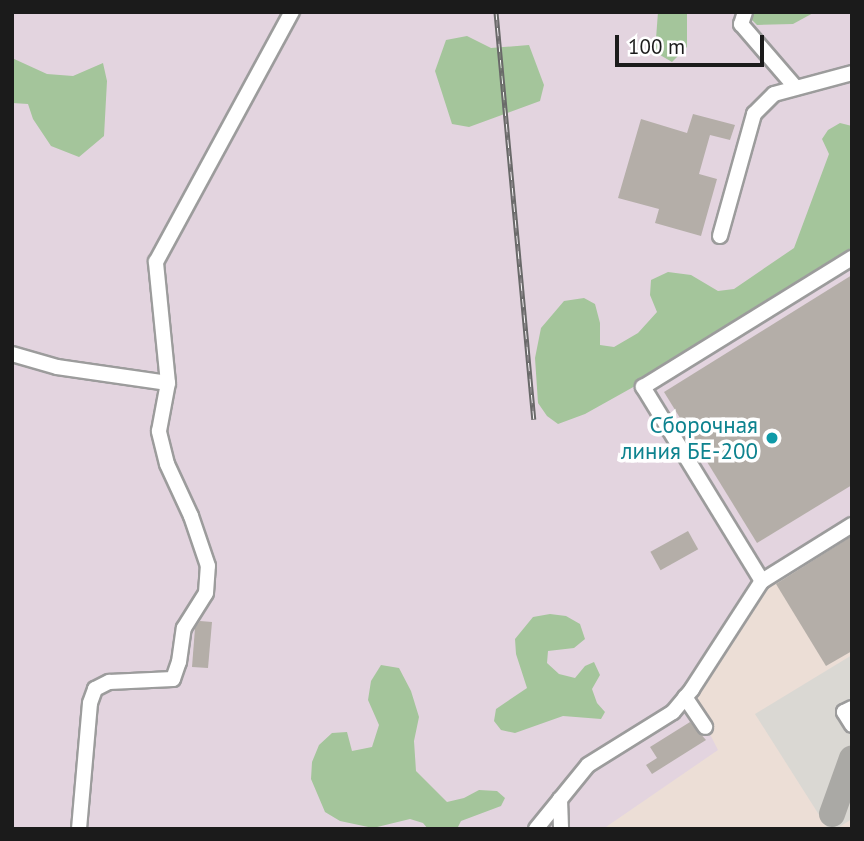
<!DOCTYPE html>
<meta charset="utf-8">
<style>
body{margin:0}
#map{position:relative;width:864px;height:841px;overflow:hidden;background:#ebe9e1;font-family:"PT Sans",sans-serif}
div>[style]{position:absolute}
.industrial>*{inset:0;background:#e3d4df;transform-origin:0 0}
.military>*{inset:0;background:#ecded6}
.airport>*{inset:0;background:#dad8d3}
.forest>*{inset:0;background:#a4c59b}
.taxiway>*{height:26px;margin:-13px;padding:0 13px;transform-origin:13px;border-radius:13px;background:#aaa9a5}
.building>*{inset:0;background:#b4aea8;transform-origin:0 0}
.roads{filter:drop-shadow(2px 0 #9c9c9c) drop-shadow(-2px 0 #9c9c9c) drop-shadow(0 2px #9c9c9c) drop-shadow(0 -2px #9c9c9c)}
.minor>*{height:14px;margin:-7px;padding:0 7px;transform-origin:7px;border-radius:7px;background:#fff}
.rail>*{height:5px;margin-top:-2.5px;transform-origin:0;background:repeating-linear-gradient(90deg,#fff 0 8px,#696969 0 16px);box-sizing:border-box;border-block:2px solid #696969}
.dots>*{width:19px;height:19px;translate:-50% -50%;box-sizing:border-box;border:4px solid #fff;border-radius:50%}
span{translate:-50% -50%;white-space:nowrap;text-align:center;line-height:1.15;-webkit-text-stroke:7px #fff;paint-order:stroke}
.culture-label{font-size:23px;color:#0d838f}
.right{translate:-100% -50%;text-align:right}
.frame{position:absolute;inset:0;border:14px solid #1b1b1b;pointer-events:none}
.scale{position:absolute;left:615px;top:35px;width:149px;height:32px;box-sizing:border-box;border:4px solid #1b1b1b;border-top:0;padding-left:9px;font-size:21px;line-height:24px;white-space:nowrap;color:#1b1b1b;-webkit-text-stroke:5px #fff;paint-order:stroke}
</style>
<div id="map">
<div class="industrial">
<div style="left:12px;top:12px;width:840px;height:817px"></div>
</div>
<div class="military">
<div style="clip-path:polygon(852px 529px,852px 829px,603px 829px,718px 750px,690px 695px,766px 583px)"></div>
</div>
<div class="airport">
<div style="clip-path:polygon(852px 655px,852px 819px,836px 829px,828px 829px,755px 714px)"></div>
</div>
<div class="forest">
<div style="clip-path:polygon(658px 12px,687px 12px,687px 47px,672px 62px,655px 52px)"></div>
<div style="clip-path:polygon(744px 12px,815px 12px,793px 24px,757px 25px)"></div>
<div style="clip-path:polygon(467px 36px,491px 48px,529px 45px,544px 85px,540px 101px,469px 127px,452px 124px,435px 71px,446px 40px)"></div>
<div style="clip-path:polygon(12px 58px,47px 74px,73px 76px,103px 63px,107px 81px,104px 136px,79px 157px,51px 146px,33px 119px,28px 104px,12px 103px)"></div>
<div style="clip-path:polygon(840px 123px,852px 126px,852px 252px,662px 371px,585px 414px,558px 424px,547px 416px,538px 403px,535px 358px,541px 328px,564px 301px,584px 298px,595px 304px,600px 323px,600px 345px,614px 347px,638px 333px,657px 312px,650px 295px,651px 280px,668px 272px,691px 275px,718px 291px,734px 289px,794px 248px,829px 154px,822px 139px,828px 130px)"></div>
<div style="clip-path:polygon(550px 614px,566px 616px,580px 624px,585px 639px,574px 648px,548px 651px,547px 663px,559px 674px,575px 678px,585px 666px,594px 662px,600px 675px,592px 689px,597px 703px,605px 712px,601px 719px,563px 716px,515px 733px,501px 730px,494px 721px,496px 709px,527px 688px,516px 654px,515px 639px,533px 617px)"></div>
<div style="clip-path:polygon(381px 665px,399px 668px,411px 691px,419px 717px,414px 741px,416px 771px,447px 802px,464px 798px,479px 790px,497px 791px,505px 798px,501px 806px,461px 821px,457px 829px,428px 829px,423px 823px,410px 819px,373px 828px,340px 821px,325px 812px,311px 779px,312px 762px,319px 745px,332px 733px,347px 732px,352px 751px,372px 747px,379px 725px,368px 700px,371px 681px)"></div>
</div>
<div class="taxiway">
<div style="left:832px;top:814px;width:59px;rotate:-70.3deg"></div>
</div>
<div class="building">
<div style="clip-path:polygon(693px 114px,735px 125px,730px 140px,710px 135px,699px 174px,717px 179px,701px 236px,655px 223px,659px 209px,618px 198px,641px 119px,687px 133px)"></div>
<div style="clip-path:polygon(852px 275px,852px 485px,757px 543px,664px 392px)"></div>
<div style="left:688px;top:531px;width:21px;height:43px;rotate:61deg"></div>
<div style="clip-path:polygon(852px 536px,852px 651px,826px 666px,776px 584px)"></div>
<div style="clip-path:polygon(200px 621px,212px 622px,208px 668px,192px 667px,195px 628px)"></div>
<div style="clip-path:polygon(690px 722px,706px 740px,652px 774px,646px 765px,657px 758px,650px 747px)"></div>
</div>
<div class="roads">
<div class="minor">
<div style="left:745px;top:12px;width:13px;rotate:108deg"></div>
<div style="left:741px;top:24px;width:84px;rotate:49.3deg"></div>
<div style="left:720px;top:236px;width:127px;rotate:-74.4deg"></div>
<div style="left:754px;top:114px;width:28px;rotate:-45deg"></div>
<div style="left:774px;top:94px;width:81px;rotate:-15.1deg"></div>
<div style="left:12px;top:354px;width:47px;rotate:16.1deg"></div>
<div style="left:57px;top:367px;width:112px;rotate:8.2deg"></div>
<div style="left:762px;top:581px;width:228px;rotate:-121.5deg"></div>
<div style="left:643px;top:387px;width:246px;rotate:-31.7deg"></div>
<div style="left:685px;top:697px;width:36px;rotate:56deg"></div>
<div style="left:852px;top:708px;width:9px;rotate:153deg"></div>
<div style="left:844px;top:712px;width:15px;rotate:58deg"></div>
<div style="left:560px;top:799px;width:30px;rotate:88deg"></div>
<div style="left:79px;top:829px;width:126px;rotate:-85deg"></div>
<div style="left:90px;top:703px;width:15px;rotate:-70deg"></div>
<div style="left:95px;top:689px;width:16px;rotate:-27deg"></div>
<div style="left:109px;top:682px;width:64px;rotate:-2.7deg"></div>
<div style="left:173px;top:679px;width:18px;rotate:-71deg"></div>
<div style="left:179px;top:662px;width:34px;rotate:-82deg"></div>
<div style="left:184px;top:628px;width:41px;rotate:-57.8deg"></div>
<div style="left:206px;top:593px;width:27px;rotate:-86deg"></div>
<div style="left:208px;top:566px;width:53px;rotate:-108.8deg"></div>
<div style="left:191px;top:516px;width:57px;rotate:-114.8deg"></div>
<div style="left:167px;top:464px;width:34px;rotate:-104deg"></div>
<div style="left:159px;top:431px;width:49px;rotate:-79.4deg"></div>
<div style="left:168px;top:383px;width:122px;rotate:-95.7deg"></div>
<div style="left:156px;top:262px;width:285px;rotate:-61.5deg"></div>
<div style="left:536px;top:829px;width:82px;rotate:-50.9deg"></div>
<div style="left:588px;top:765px;width:100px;rotate:-31.9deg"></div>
<div style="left:673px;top:712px;width:30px;rotate:-50deg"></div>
<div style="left:692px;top:689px;width:129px;rotate:-57.1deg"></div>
<div style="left:762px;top:581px;width:106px;rotate:-31.9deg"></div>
</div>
</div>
<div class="rail">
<div style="left:496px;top:12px;width:409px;rotate:84.7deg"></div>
</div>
<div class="dots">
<div style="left:772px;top:438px;background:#0f9aa8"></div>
</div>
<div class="culture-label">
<span class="right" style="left:758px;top:438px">Сборочная<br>линия БЕ-200</span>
</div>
<div class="frame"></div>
<div class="scale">100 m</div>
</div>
